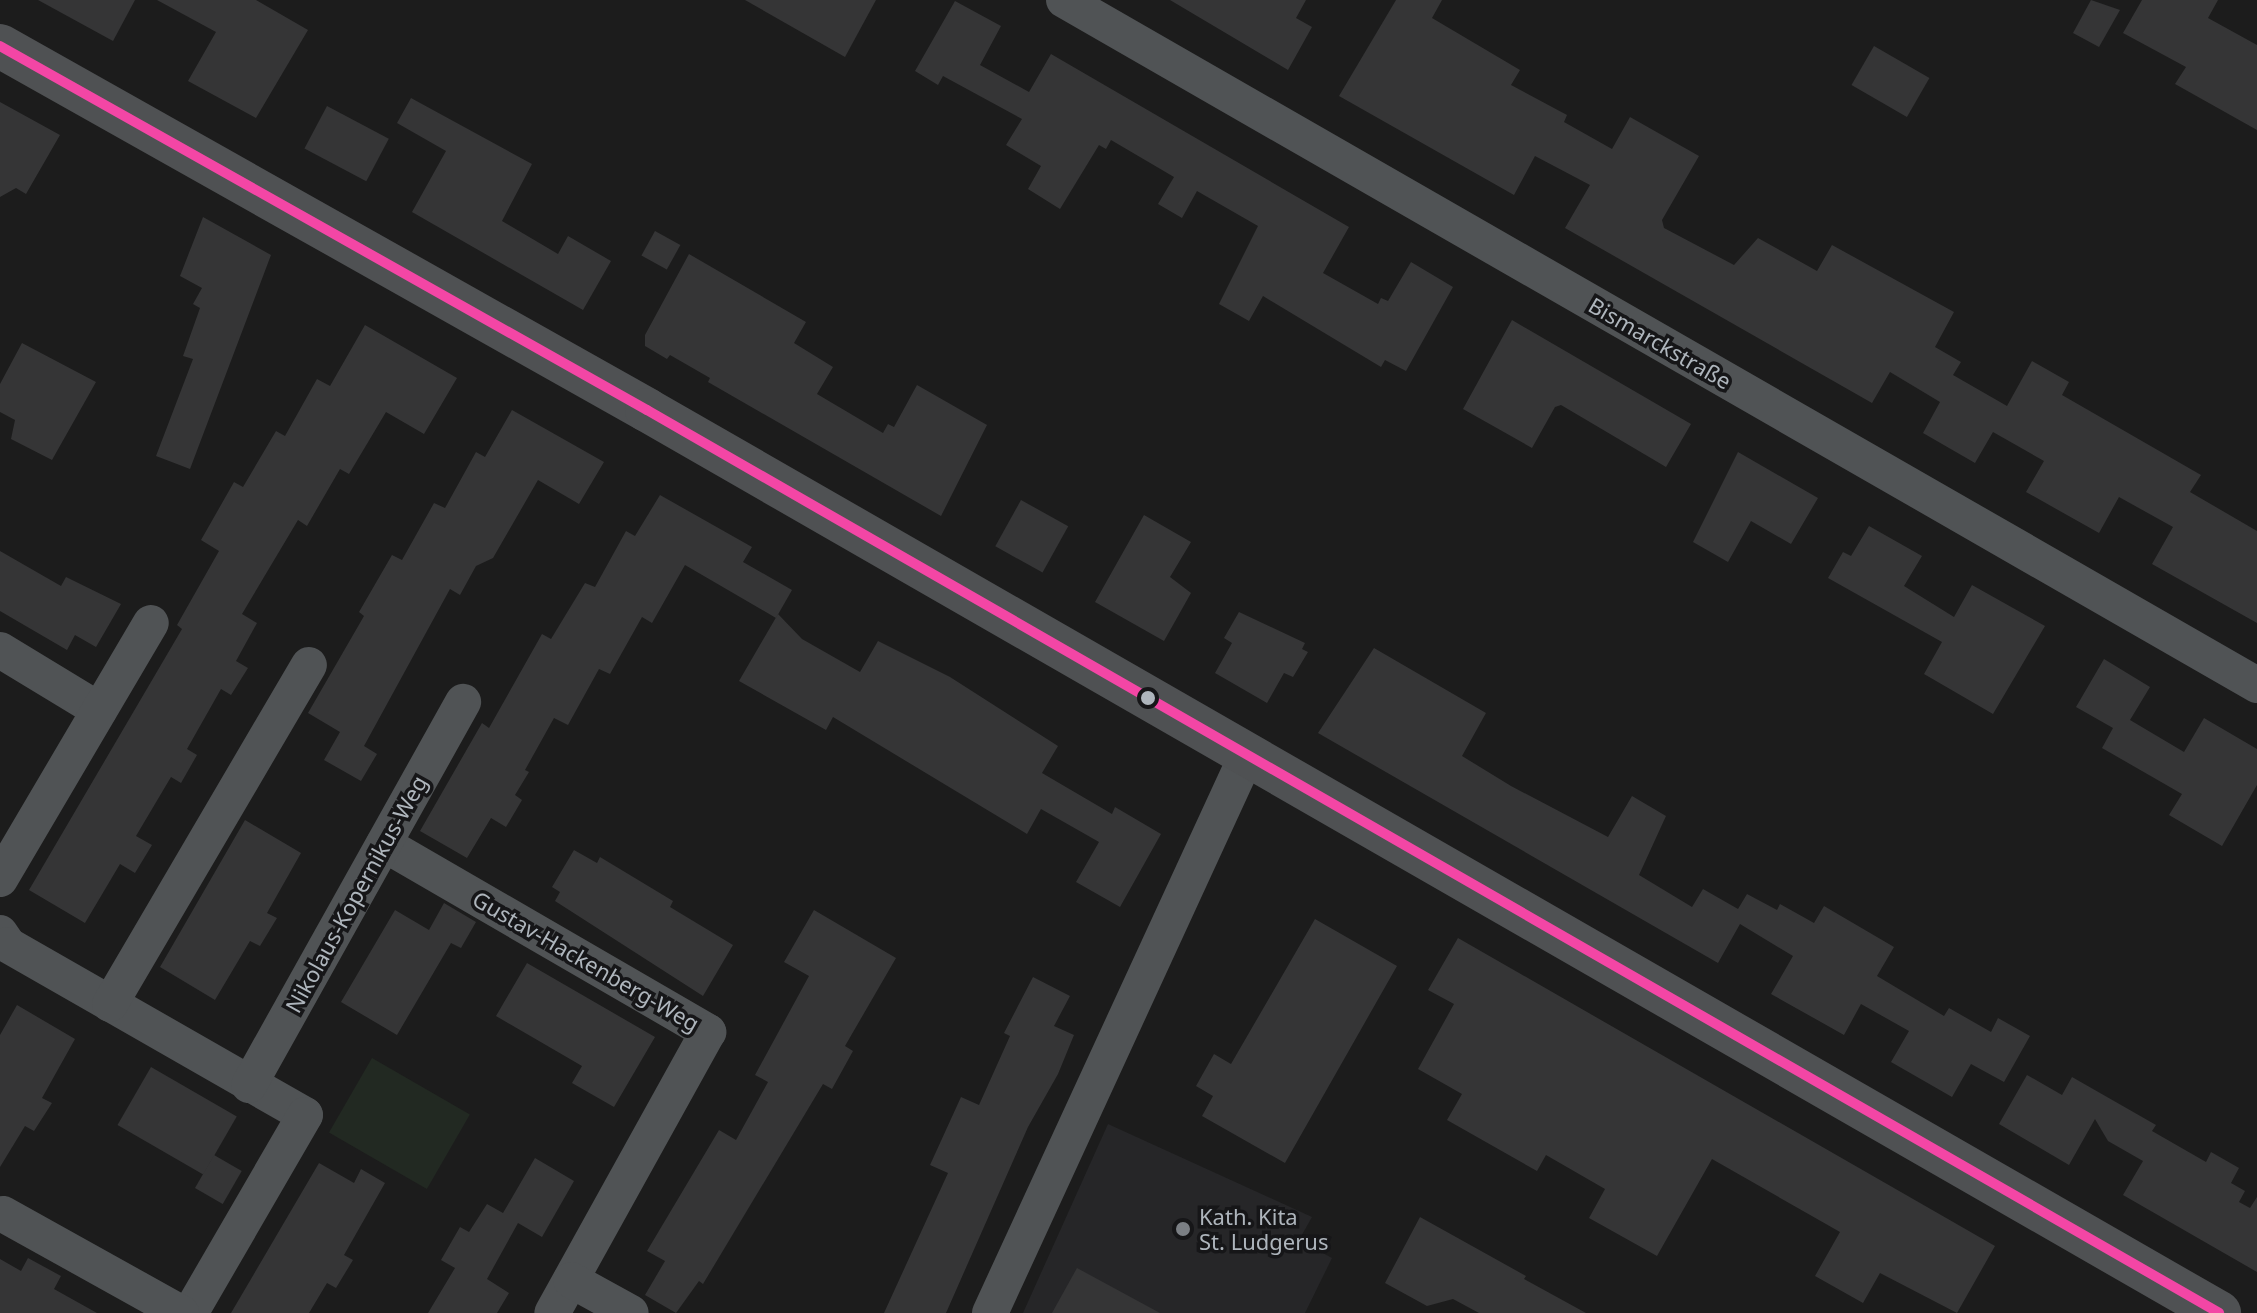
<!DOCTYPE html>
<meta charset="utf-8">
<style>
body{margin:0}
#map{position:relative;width:2257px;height:1313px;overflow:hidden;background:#1c1c1c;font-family:"Noto Sans",sans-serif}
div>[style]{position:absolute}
.built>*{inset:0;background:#262628}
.green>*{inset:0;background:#222922;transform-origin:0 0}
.building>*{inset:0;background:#353536;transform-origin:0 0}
.street>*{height:36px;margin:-18px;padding:0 18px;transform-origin:18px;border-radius:18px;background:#505355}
.secondary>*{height:44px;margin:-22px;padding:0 22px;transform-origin:22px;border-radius:22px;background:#4f5153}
.bus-1>*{height:10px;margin:-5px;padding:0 5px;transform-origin:5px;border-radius:5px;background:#f346a5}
.dots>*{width:22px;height:22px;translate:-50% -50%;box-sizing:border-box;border:4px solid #161618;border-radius:50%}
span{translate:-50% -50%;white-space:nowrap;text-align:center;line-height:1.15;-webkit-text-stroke:7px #161618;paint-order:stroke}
.street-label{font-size:22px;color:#aeb5bc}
.poi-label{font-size:22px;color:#aeb5bc}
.left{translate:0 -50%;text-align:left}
</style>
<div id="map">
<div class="built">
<div style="clip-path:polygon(1108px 1124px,1312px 1217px,1299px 1240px,1332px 1258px,1305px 1313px,1023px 1313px)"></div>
</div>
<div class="green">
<div style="left:372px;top:1058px;width:113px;height:86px;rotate:30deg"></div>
</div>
<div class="building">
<div style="clip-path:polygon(38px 0,135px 0,113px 41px)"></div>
<div style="clip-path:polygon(157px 0,256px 0,308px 30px,256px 118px,188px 81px,216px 32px)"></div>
<div style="clip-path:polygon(745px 0,876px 0,845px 57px)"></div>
<div style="clip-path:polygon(1170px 0,1306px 0,1296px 18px,1312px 27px,1288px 70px)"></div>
<div style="clip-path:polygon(1396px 0,1442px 0,1432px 18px,1520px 70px,1511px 85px,1567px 115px,1564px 122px,1612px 149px,1630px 117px,1699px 156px,1662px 220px,1664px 228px,1734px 265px,1758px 238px,1817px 271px,1832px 245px,1954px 312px,1935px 347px,1961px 362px,1953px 375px,2007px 406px,2032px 361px,2069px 382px,2062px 395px,2201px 475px,2190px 492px,2257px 531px,2257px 623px,2152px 564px,2173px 527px,2119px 497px,2099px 533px,2026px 492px,2044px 461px,1993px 432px,1975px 463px,1923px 433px,1940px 402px,1890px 372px,1872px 403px,1565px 228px,1590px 185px,1535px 156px,1514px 195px,1339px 96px)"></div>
<div style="clip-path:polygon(2091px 0,2120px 10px,2099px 47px,2073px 33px)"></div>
<div style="clip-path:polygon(2142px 0,2218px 0,2208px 18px,2257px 45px,2257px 130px,2175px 84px,2186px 67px,2123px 33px)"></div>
<div style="clip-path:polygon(955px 1px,1001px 26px,980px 65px,1029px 92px,1051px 54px,1349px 227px,1323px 273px,1378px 304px,1381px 298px,1388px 301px,1411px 262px,1453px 287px,1406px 371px,1385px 360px,1381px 367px,1263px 296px,1249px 321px,1219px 304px,1258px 226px,1197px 191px,1182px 218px,1158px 204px,1174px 177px,1111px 140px,1106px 149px,1099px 145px,1060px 209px,1028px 189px,1041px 166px,1006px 145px,1022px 119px,943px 76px,938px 85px,915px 71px)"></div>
<div style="left:1874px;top:46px;width:64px;height:45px;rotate:30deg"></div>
<div style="clip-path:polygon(411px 98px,532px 164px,502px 221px,558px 254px,568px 236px,611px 261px,583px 310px,412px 212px,446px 151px,397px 123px)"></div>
<div style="clip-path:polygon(0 102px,60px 135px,26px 194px,16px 188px,0 197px)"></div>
<div style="left:327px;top:106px;width:70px;height:48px;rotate:28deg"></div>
<div style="clip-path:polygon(203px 217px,271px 255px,190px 469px,156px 456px,193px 359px,183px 356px,200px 308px,193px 304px,202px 288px,180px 276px)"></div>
<div style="left:655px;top:231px;width:29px;height:28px;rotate:29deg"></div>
<div style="clip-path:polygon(689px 254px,806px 322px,794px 343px,833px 367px,817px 394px,883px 433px,888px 424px,894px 427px,917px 385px,987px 425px,941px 516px,708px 382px,710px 378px,670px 355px,667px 359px,645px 346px,645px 335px)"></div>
<div style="clip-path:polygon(1512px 320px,1691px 424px,1666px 467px,1561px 405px,1555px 407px,1532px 448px,1463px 409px)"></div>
<div style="clip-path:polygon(365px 325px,457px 378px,424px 434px,386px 412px,349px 474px,340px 469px,307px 526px,298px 520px,242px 614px,257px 623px,236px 661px,248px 668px,231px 695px,221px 689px,187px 749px,197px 755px,181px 783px,171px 777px,136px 836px,152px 845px,135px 873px,120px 864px,85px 923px,29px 890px,182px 629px,177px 625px,219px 551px,201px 540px,234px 482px,243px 487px,276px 431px,285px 436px,317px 379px,330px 386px)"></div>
<div style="clip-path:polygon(22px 343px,96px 382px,52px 460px,11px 439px,15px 420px,0 412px,0 384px)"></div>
<div style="clip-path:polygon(512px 410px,604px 462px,579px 504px,538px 480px,493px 558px,476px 566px,460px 595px,450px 589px,364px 746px,377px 754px,361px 781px,324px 760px,340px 732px,308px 713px,364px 616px,359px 612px,392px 555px,402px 560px,434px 503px,445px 508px,476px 452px,485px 457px)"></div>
<div style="clip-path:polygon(1738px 452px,1818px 498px,1791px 544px,1751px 521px,1728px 562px,1693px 542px)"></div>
<div style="clip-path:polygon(660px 495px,752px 547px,743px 562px,792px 590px,776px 618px,685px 565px,652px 623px,642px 617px,610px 674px,599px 669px,568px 725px,554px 718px,525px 770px,529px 772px,515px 795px,522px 800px,506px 827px,491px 818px,467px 858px,420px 831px,482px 723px,489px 728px,542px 634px,551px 639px,585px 583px,595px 587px,626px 531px,635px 536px)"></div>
<div style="left:1021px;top:500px;width:54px;height:53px;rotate:29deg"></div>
<div style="clip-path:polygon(1144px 515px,1191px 542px,1170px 577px,1191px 593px,1164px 641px,1095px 602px)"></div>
<div style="clip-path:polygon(1869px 526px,1922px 556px,1904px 586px,1954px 617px,1972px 585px,2045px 626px,1993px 714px,1924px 674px,1942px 642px,1828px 578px,1843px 552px,1851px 556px)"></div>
<div style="clip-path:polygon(0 551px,61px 586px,66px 577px,121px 604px,96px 647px,75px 635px,67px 650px,0 611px)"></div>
<div style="clip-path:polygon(1239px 612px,1305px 643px,1302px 649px,1308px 652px,1293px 677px,1284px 673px,1267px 703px,1215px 673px,1232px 643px,1224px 638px)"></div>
<div style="clip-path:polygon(778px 614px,802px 639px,860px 672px,878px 641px,950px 677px,1058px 746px,1042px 773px,1112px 814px,1115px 807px,1161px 834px,1120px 907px,1076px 882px,1099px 842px,1041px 809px,1027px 834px,833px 717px,826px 730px,739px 681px)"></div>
<div style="clip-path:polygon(1374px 648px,1486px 713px,1462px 756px,1511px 786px,1608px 837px,1632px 796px,1666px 816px,1639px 875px,1692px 907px,1703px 889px,1738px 909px,1747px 894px,1777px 910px,1780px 904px,1814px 923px,1824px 906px,1894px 947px,1877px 976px,1944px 1016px,1949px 1008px,1991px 1032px,1998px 1018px,2030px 1036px,2004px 1082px,1971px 1064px,1952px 1097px,1891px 1062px,1909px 1031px,1861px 1004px,1844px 1035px,1771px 994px,1793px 956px,1740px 924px,1718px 963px,1318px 733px)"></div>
<div style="clip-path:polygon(2104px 659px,2150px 687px,2130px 720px,2184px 752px,2204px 718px,2257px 749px,2257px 785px,2222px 846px,2169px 815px,2182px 794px,2102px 748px,2113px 728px,2076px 707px)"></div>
<div style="clip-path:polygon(245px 820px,301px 853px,267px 913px,277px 918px,260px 946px,250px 941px,215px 1000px,160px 967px)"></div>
<div style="clip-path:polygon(574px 850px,597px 863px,600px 857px,673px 901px,670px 907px,733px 945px,703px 996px,555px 901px,560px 892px,552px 887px)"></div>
<div style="clip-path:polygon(444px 903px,476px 922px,461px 948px,451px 943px,397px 1035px,341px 1002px,395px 910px,429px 930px)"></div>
<div style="clip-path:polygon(814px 910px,896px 958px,845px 1046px,853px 1051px,832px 1089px,823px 1084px,703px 1284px,699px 1281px,676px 1313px,645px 1295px,665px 1261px,647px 1251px,719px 1130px,736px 1140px,768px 1082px,755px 1075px,809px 976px,784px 962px)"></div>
<div style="clip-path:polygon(1315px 919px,1397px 966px,1285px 1163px,1202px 1116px,1213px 1096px,1196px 1086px,1214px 1054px,1231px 1064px)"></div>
<div style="clip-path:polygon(1458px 938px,1995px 1246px,1957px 1313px,1880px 1273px,1863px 1303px,1815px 1276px,1840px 1232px,1712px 1159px,1657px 1256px,1589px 1218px,1605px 1189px,1546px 1155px,1537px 1171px,1447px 1120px,1462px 1094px,1418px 1069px,1454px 1004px,1428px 990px)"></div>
<div style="clip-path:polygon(527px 963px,655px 1037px,614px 1107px,572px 1083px,582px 1066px,496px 1016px)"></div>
<div style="clip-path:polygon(1033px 977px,1070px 996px,1054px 1026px,1074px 1035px,1058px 1074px,1028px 1127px,946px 1313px,884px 1313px,948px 1173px,930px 1165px,961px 1097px,979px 1105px,1010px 1036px,1004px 1033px)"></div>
<div style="clip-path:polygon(17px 1005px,75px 1039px,42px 1098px,52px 1103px,34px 1131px,25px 1126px,0 1167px,0 1035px)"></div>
<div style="left:151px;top:1067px;width:99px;height:67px;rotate:30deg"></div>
<div style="clip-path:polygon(2027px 1075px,2062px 1095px,2072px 1077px,2156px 1125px,2152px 1131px,2206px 1162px,2211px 1152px,2239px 1168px,2231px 1183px,2245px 1191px,2239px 1202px,2250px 1208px,2257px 1197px,2257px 1272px,2123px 1195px,2143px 1161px,2108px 1141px,2095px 1119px,2069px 1165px,1999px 1124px)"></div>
<div style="left:214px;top:1155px;width:32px;height:38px;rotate:30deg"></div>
<div style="clip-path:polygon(535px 1158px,574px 1181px,542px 1237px,518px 1223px,487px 1279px,509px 1293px,497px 1313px,428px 1313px,455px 1268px,441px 1260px,460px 1227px,469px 1232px,487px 1204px,503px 1213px)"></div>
<div style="clip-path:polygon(319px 1163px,354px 1183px,361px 1169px,385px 1183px,344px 1255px,353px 1260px,336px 1288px,327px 1283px,309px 1313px,231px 1313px)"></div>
<div style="clip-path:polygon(1420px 1217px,1526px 1276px,1524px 1279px,1586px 1313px,1479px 1313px,1453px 1299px,1427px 1306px,1385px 1283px)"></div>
<div style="clip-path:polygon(28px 1258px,61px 1276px,54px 1289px,97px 1313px,0 1313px,0 1259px,21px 1271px)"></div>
<div style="clip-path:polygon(1077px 1268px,1160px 1313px,1052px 1313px)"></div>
</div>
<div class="street">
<div style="left:1064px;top:0;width:1376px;rotate:29.86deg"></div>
<div style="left:0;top:650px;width:116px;rotate:31.2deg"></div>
<div style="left:384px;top:844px;width:375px;rotate:30.1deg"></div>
<div style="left:708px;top:1032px;width:321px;rotate:119deg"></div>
<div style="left:0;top:879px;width:297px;rotate:-59.5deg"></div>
<div style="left:0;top:933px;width:14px;rotate:56deg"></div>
<div style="left:8px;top:945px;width:342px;rotate:29.8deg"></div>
<div style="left:305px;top:1115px;width:229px;rotate:120.1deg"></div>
<div style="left:110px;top:1004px;width:393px;rotate:-59.6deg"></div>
<div style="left:249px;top:1085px;width:439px;rotate:-60.8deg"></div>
<div style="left:3px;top:1214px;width:204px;rotate:29.1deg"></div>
<div style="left:571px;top:1280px;width:68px;rotate:28.8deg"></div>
<div style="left:990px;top:1313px;width:614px;rotate:-65.27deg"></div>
</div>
<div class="secondary">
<div style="left:0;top:46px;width:742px;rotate:29.36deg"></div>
<div style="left:647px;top:410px;width:1813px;rotate:29.87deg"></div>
</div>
<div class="bus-1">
<div style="left:0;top:46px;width:742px;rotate:29.36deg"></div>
<div style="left:647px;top:410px;width:1813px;rotate:29.87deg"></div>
</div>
<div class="dots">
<div style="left:1148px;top:698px;background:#aeb5bc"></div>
<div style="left:1183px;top:1229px;background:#7b7f84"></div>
</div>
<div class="street-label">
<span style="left:1660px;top:343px;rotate:30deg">Bismarckstraße</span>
<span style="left:356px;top:894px;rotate:-61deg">Nikolaus-Kopernikus-Weg</span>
<span style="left:586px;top:961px;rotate:30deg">Gustav-Hackenberg-Weg</span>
</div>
<div class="poi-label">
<span class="left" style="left:1199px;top:1229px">Kath. Kita<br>St. Ludgerus</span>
</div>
</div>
